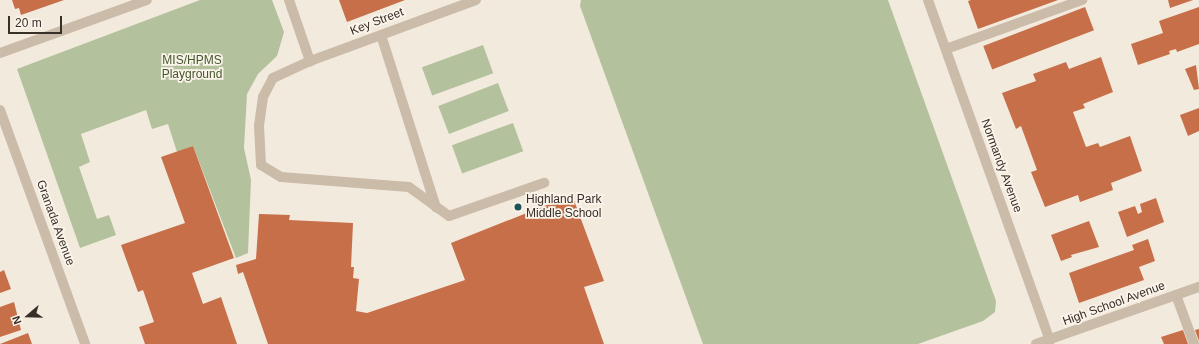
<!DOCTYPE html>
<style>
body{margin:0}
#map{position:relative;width:1199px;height:344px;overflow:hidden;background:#f3eade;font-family:Helvetica,sans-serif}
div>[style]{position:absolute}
.green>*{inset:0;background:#b3c29d;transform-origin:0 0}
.building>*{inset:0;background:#c76f48;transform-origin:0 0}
.minor>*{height:10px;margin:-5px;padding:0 5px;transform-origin:5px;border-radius:5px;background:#cbbba9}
.dots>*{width:11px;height:11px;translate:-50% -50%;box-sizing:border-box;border:2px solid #faf4ea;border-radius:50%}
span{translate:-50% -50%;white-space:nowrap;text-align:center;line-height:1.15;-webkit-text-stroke:3.5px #faf4ea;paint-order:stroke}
.street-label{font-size:12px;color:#382f29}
.park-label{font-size:12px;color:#45572c}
.poi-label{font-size:12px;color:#382f29}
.left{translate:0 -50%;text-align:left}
.north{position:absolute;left:8px;top:296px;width:40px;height:40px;-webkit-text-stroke:3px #faf4ea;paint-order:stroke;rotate:250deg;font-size:11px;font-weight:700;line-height:16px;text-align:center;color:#382f29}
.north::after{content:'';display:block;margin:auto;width:14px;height:18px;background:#382f29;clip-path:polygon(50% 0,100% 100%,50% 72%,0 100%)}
.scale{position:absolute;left:8px;top:16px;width:54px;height:18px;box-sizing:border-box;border:2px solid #382f29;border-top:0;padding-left:5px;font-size:12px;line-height:14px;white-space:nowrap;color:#382f29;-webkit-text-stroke:3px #faf4ea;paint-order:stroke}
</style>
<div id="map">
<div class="green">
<div style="clip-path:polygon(200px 0,272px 0,284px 32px,277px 56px,258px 74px,247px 94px,244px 148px,251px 180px,248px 253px,236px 258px,193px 146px,177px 152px,168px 124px,152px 129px,146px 110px,81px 134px,90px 162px,79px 167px,97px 219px,109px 215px,116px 235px,80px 248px,17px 69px)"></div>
<div style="clip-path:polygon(581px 0,888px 0,996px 301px,995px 312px,983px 321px,918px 344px,703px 344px,580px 6px)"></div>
<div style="left:483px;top:45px;width:30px;height:65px;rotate:70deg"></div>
<div style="left:498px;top:83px;width:30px;height:64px;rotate:69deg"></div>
<div style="left:513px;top:123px;width:30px;height:65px;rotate:70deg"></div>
</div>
<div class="building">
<div style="clip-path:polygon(12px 0,64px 0,21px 15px,19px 8px,15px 9px)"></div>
<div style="clip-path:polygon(339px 0,405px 0,347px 22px)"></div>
<div style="clip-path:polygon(971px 0,1058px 0,978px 29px,968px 1px)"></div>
<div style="clip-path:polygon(1168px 0,1193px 0,1170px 8px)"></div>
<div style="left:1085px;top:7px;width:25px;height:109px;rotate:69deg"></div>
<div style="clip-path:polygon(1199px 7px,1199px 44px,1177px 52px,1176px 49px,1169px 51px,1170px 54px,1138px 65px,1131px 44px,1163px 33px,1159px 21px)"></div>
<div style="clip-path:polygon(1101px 57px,1113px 92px,1083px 104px,1085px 108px,1073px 112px,1086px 147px,1098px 143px,1100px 147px,1130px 136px,1142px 171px,1111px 183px,1113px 190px,1080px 202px,1078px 195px,1045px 207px,1031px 172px,1037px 170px,1021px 126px,1016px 129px,1002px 93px,1036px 81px,1033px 74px,1066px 62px,1069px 69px)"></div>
<div style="clip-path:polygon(1196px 65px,1199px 89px,1194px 90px,1185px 69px)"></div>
<div style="clip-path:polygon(1199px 108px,1199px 131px,1188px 136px,1180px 115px)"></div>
<div style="clip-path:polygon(193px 146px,234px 258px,192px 273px,203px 304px,221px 297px,237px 344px,145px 344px,139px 327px,154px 322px,143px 290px,138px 292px,121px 245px,185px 223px,161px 157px)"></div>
<div style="clip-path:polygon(572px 195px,604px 281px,584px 287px,604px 344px,268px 344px,243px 272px,238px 274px,236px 265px,256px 259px,259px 214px,290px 215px,289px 220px,353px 223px,351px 267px,354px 267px,353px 278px,359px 279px,356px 311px,367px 313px,465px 280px,451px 243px)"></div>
<div style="clip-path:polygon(1156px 198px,1164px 222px,1127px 237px,1118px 212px,1135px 206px,1138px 214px,1142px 212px,1140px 204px)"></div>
<div style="clip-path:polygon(1089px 221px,1099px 247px,1071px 255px,1072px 257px,1061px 261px,1051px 235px)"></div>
<div style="clip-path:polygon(1148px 239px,1155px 261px,1139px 267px,1144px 280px,1079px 303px,1069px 273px,1134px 250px,1132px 245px)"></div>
<div style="clip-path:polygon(4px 270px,11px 289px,0 293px,0 272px)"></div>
<div style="clip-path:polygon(14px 302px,21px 330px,0 337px,0 307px)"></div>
<div style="clip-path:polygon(1199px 329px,1199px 341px,1195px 330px)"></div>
<div style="clip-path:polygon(1183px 330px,1188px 344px,1164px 344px,1161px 337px)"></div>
<div style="clip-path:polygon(28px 333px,32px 344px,0 344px)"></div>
</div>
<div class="minor">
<div style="left:289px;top:0;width:65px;rotate:71deg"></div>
<div style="left:476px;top:0;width:177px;rotate:159.8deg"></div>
<div style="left:310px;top:61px;width:41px;rotate:155.3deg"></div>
<div style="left:273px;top:78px;width:21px;rotate:118deg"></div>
<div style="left:263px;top:97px;width:29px;rotate:98deg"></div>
<div style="left:259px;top:126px;width:39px;rotate:87deg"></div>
<div style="left:261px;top:165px;width:23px;rotate:31deg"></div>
<div style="left:281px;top:177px;width:128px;rotate:4.5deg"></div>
<div style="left:409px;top:187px;width:49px;rotate:35.9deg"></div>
<div style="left:449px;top:216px;width:101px;rotate:-19.2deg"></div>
<div style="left:928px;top:0;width:362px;rotate:70.3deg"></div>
<div style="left:381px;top:35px;width:181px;rotate:72.3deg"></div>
<div style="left:946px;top:49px;width:145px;rotate:-19.8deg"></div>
<div style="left:0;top:53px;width:156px;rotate:-19.8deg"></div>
<div style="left:0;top:110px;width:249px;rotate:70deg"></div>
<div style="left:1176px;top:295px;width:52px;rotate:69.8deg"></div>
<div style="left:1036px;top:344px;width:173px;rotate:-19.3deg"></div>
</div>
<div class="dots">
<div style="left:518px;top:207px;background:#1e525b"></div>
</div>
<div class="street-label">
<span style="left:377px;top:22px;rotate:-21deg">Key Street</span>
<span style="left:1001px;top:166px;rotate:70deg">Normandy Avenue</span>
<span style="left:55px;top:223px;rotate:70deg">Granada Avenue</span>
<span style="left:1114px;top:304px;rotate:-20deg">High School Avenue</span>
</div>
<div class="park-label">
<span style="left:192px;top:68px">MIS/HPMS<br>Playground</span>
</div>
<div class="poi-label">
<span class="left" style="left:526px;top:207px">Highland Park<br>Middle School</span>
</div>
<div class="north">N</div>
<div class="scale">20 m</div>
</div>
